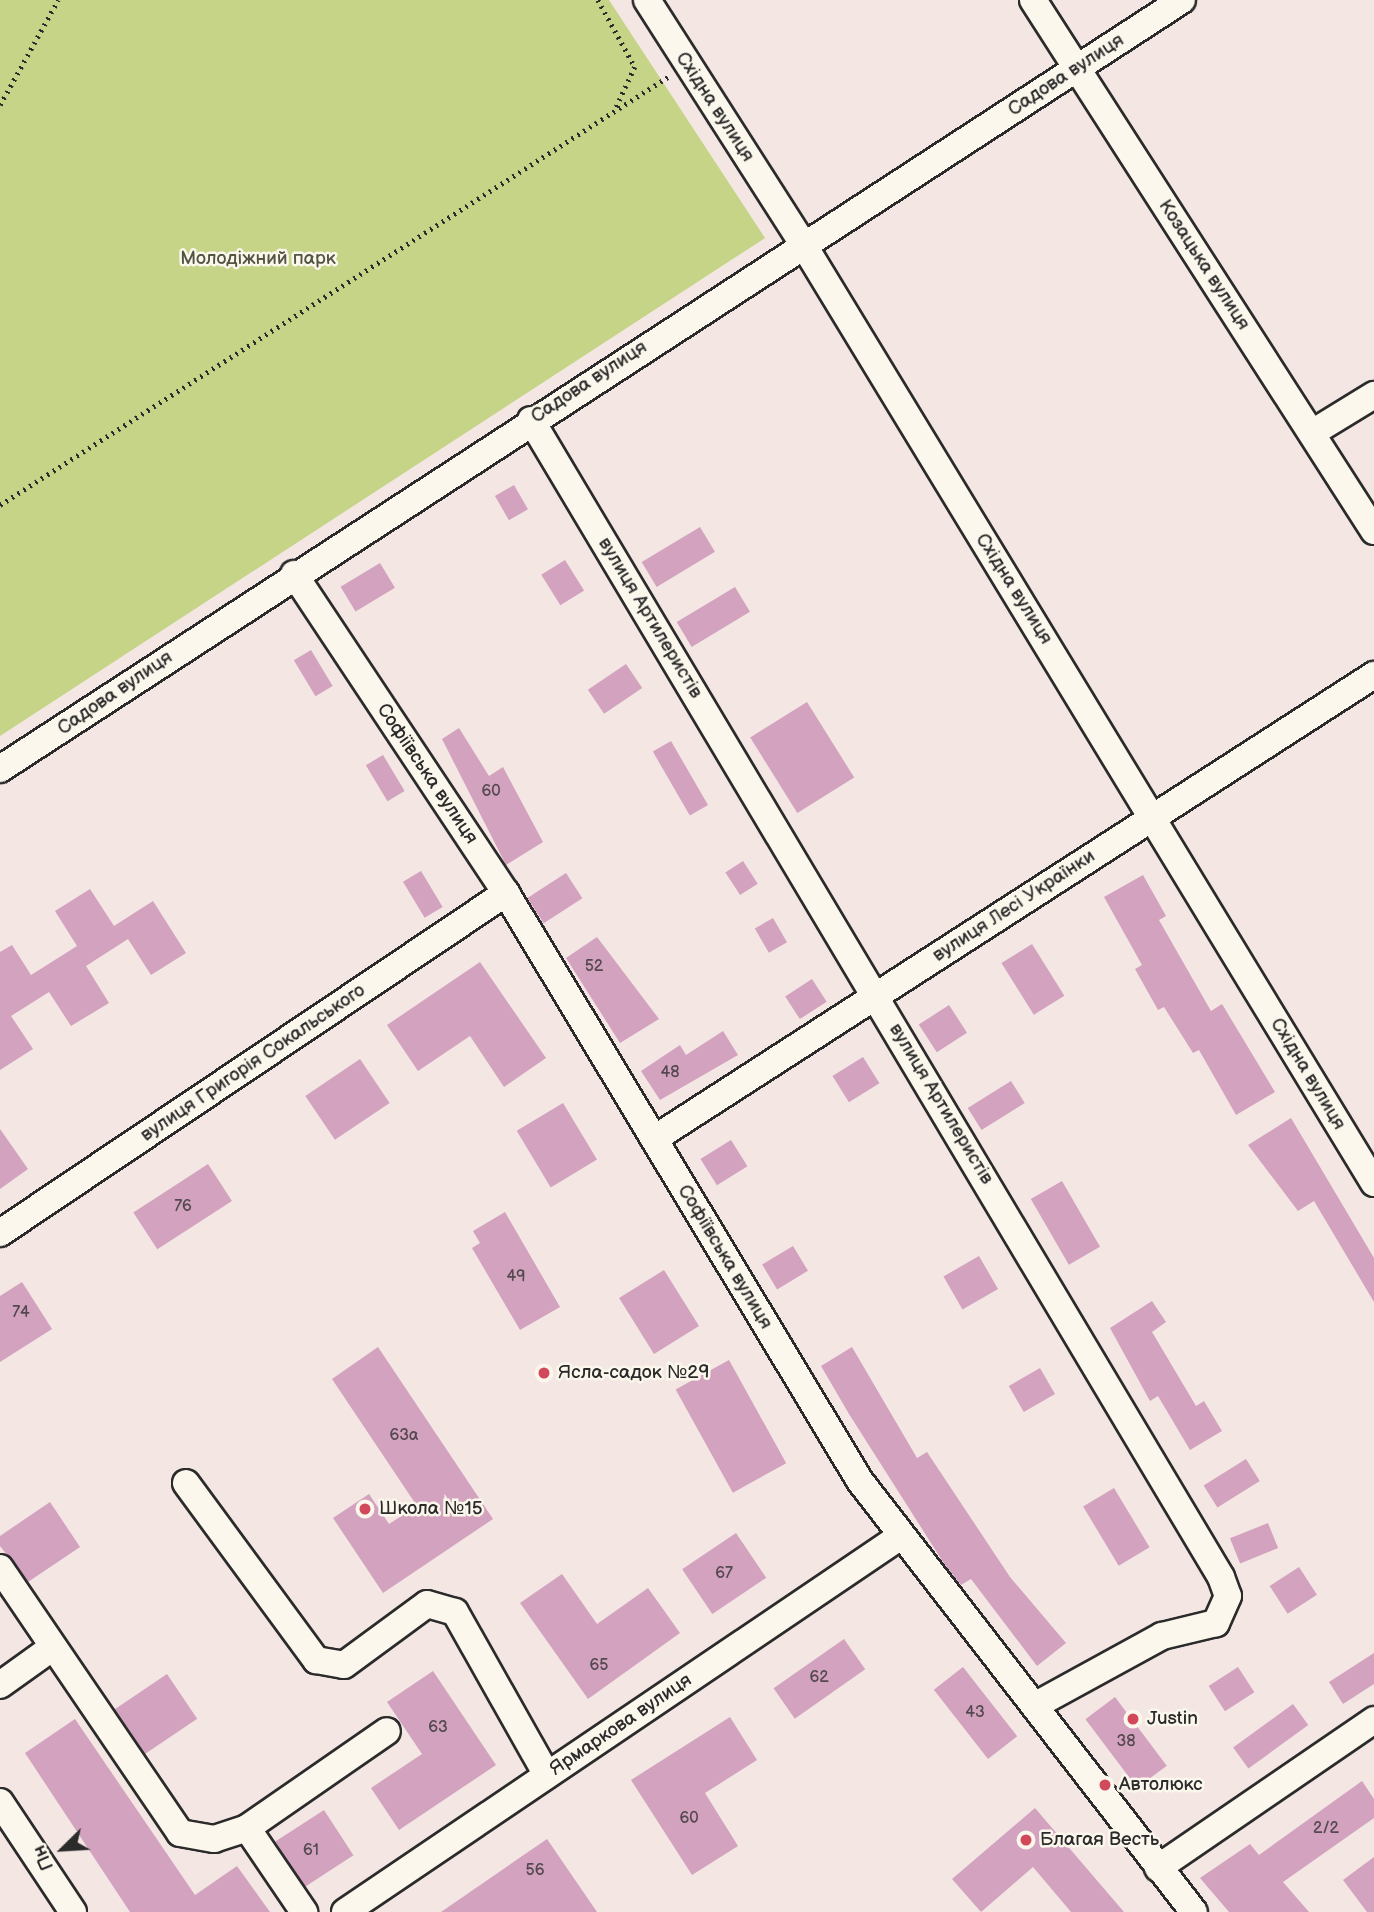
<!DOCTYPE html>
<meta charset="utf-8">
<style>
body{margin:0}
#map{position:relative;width:1374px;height:1912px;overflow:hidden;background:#f3e6e3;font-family:"Balsamiq Sans",sans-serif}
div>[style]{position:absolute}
.green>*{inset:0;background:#c6d488}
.building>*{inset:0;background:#d3a2bf;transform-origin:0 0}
.path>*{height:4.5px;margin-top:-2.25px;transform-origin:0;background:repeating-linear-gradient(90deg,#2b2b2b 0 2px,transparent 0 7px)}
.roads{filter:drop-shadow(2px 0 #2b2b2b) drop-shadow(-2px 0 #2b2b2b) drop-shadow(0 2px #2b2b2b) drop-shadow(0 -2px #2b2b2b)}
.minor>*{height:26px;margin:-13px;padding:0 13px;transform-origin:13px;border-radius:13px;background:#fbf7ec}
.dots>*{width:19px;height:19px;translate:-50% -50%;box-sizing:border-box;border:4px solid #fbf7ec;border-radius:50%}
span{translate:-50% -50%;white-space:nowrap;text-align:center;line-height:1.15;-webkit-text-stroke:5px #fbf7ec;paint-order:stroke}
.number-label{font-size:16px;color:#554950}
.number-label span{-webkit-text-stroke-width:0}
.street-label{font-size:19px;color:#2b2b2b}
.park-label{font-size:19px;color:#525542}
.poi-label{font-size:19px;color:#2b2b2b}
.left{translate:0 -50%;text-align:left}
.north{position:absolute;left:28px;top:1814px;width:70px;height:70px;-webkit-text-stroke:5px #fbf7ec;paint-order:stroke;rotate:246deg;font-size:19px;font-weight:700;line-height:28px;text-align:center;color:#2b2b2b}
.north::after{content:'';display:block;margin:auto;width:24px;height:32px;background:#2b2b2b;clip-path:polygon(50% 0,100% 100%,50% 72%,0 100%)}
</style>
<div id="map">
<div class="green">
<div style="clip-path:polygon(0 0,609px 0,765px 238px,0 736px)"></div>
</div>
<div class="building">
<div style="left:514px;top:485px;width:28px;height:22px;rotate:60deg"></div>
<div style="left:700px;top:527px;width:29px;height:68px;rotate:59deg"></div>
<div style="left:565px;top:560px;width:36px;height:28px;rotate:58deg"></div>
<div style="left:380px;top:563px;width:29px;height:46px;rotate:59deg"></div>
<div style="left:735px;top:587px;width:29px;height:68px;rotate:59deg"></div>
<div style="left:311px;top:650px;width:42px;height:20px;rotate:59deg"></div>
<div style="left:626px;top:664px;width:29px;height:46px;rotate:56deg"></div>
<div style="left:807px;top:702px;width:89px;height:67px;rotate:58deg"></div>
<div style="clip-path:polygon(459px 728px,489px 776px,503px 767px,543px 842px,506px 865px,442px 739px)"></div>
<div style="left:671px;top:741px;width:74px;height:21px;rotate:60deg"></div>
<div style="left:383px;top:755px;width:42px;height:20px;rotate:59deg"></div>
<div style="left:743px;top:861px;width:27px;height:21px;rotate:57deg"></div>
<div style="left:421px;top:871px;width:42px;height:21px;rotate:59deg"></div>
<div style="left:566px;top:873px;width:30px;height:46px;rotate:57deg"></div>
<div style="clip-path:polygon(1143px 875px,1166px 916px,1159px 920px,1211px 1011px,1222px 1004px,1275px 1092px,1236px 1115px,1199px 1050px,1193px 1053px,1164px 1007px,1158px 1010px,1135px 969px,1142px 965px,1104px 897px)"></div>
<div style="clip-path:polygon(90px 889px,114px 926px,153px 901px,186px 953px,151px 975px,128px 939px,86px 966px,109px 1003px,71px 1026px,49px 992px,11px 1016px,33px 1049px,0 1070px,0 952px,12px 945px,31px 975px,77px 946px,55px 911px)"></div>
<div style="left:773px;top:918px;width:28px;height:21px;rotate:60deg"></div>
<div style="clip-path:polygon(597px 937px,659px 1019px,620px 1043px,566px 958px)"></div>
<div style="left:1032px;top:944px;width:61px;height:36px;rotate:58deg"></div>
<div style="clip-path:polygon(480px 962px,546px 1058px,504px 1087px,470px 1036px,418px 1071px,387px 1025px)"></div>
<div style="left:812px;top:979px;width:27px;height:32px;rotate:57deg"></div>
<div style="left:949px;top:1005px;width:33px;height:36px;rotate:57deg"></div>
<div style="clip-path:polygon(723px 1031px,738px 1055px,660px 1100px,641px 1071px,680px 1045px,686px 1055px)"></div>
<div style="left:863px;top:1057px;width:31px;height:36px;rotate:58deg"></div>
<div style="left:360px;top:1059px;width:53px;height:66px;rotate:56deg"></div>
<div style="left:1011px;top:1081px;width:26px;height:51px;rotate:58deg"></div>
<div style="left:563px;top:1103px;width:66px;height:54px;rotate:59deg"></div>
<div style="clip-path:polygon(1291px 1118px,1374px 1258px,1374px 1302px,1314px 1201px,1298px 1211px,1248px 1145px)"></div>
<div style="clip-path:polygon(0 1129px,28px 1169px,0 1189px)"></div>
<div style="left:731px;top:1140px;width:31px;height:36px;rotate:58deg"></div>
<div style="left:208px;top:1164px;width:44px;height:89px;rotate:57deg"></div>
<div style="left:1062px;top:1181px;width:76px;height:36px;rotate:60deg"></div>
<div style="clip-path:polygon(505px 1212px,560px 1307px,520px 1330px,472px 1248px,480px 1243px,473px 1231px)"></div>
<div style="left:793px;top:1246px;width:29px;height:36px;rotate:59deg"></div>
<div style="left:979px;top:1256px;width:38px;height:41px;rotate:60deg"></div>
<div style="left:664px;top:1270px;width:66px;height:53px;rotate:58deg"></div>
<div style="clip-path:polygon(22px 1282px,52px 1329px,0 1362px,0 1296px)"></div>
<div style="clip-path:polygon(1152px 1301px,1166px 1322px,1152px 1332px,1196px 1406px,1204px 1401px,1222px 1431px,1190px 1450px,1158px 1396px,1150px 1401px,1110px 1328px)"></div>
<div style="clip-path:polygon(378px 1347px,493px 1519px,383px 1593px,333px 1518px,369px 1494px,389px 1524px,417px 1506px,332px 1379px)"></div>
<div style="clip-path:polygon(852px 1347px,917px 1458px,927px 1452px,1010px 1577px,1066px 1643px,1037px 1666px,971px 1579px,961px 1585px,945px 1565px,849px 1414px,821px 1366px)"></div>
<div style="left:729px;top:1360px;width:118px;height:61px;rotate:61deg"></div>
<div style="left:1040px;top:1368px;width:30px;height:36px;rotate:60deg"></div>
<div style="left:1246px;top:1459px;width:26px;height:50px;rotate:58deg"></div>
<div style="left:1114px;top:1488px;width:69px;height:36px;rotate:59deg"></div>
<div style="clip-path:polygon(50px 1502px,80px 1547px,28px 1582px,0 1546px,0 1536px)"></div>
<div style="left:1268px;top:1523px;width:27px;height:41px;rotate:68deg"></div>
<div style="left:736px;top:1533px;width:54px;height:65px;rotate:56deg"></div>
<div style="left:1299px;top:1567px;width:33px;height:35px;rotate:57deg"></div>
<div style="clip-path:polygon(562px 1574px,597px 1624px,648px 1588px,680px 1633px,588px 1699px,520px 1603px)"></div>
<div style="left:844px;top:1639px;width:37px;height:86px;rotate:55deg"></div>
<div style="clip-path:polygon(1374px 1653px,1374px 1684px,1343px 1704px,1329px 1682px)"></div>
<div style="left:963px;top:1667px;width:88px;height:37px;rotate:52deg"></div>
<div style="left:1238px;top:1667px;width:30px;height:35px;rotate:57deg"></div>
<div style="clip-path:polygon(433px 1671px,496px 1765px,399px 1830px,371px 1788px,422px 1754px,387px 1702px)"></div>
<div style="left:167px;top:1674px;width:54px;height:63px;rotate:56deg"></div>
<div style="left:1115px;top:1697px;width:86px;height:37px;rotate:53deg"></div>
<div style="left:1293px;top:1704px;width:26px;height:74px;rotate:54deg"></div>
<div style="clip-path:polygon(730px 1717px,757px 1760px,705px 1793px,738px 1846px,692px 1875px,631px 1780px)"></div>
<div style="clip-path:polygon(75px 1719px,195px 1895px,237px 1866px,270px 1912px,130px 1912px,25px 1753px)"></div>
<div style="clip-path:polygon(1362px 1781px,1374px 1799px,1374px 1818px,1283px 1882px,1309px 1912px,1229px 1912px,1200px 1878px,1250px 1844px,1259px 1855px)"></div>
<div style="clip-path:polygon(1035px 1808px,1124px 1912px,1071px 1912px,1033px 1867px,981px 1912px,952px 1879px)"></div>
<div style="left:324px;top:1810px;width:54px;height:58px;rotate:57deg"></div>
<div style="clip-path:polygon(547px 1839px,597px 1912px,441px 1912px)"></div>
<div style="clip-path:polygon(1374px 1857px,1374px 1912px,1367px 1912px,1343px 1880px)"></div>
</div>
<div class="path">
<div style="left:598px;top:0;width:77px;rotate:61.1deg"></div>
<div style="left:635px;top:67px;width:47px;rotate:114.9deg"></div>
<div style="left:0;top:105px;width:120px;rotate:-61.1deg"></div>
<div style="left:0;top:505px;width:797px;rotate:-32.65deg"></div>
</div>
<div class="roads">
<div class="minor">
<div style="left:647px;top:0;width:290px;rotate:57.4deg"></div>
<div style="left:803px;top:244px;width:1099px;rotate:58.7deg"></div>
<div style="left:1033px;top:0;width:631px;rotate:57.29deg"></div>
<div style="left:531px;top:420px;width:1347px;rotate:59.19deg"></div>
<div style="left:1221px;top:1577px;width:20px;rotate:70deg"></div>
<div style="left:1228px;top:1596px;width:30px;rotate:114deg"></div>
<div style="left:1216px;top:1623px;width:56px;rotate:166.5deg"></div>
<div style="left:1162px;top:1636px;width:144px;rotate:151.3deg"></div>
<div style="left:1312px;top:433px;width:73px;rotate:-31.5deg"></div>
<div style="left:294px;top:574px;width:383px;rotate:56.4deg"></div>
<div style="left:506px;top:893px;width:686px;rotate:58.95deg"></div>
<div style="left:860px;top:1481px;width:545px;rotate:52.23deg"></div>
<div style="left:0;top:769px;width:1410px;rotate:-33.05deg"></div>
<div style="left:654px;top:1139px;width:857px;rotate:-32.8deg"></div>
<div style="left:0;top:1233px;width:610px;rotate:-33.9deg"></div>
<div style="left:186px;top:1483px;width:220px;rotate:53.7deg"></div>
<div style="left:316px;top:1660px;width:28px;rotate:10deg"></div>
<div style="left:344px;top:1665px;width:103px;rotate:-36.3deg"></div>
<div style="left:427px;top:1604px;width:29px;rotate:16deg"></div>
<div style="left:455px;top:1612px;width:187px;rotate:60.6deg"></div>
<div style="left:0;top:1568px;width:320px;rotate:55.8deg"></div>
<div style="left:180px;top:1833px;width:35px;rotate:10deg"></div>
<div style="left:214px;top:1839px;width:35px;rotate:-18deg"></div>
<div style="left:247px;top:1828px;width:170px;rotate:-34.7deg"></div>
<div style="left:0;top:1685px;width:65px;rotate:-35.6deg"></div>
<div style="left:0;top:1802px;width:132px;rotate:56.4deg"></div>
<div style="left:247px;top:1828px;width:102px;rotate:55.8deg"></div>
<div style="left:1158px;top:1868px;width:262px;rotate:-34.4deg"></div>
<div style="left:345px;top:1912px;width:668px;rotate:-34.07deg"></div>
</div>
</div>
<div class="dots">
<div style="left:544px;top:1373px;background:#d1495b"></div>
<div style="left:365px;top:1509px;background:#d1495b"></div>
<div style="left:1133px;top:1719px;background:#d1495b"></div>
<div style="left:1105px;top:1785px;background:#d1495b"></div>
<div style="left:1026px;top:1840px;background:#d1495b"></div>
</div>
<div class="number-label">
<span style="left:491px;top:792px">60</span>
<span style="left:594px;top:967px">52</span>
<span style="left:670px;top:1073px">48</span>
<span style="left:183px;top:1207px">76</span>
<span style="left:516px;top:1277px">49</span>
<span style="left:21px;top:1313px">74</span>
<span style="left:404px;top:1436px">63а</span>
<span style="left:724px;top:1574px">67</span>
<span style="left:599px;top:1666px">65</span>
<span style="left:819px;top:1678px">62</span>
<span style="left:975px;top:1713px">43</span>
<span style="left:438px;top:1728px">63</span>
<span style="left:1126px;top:1742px">38</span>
<span style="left:689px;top:1819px">60</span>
<span style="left:1326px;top:1829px">2/2</span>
<span style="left:311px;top:1851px">61</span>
<span style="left:535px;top:1871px">56</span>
</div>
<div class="street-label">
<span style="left:1066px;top:75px;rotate:-33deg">Садова вулиця</span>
<span style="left:715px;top:107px;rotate:57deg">Східна вулиця</span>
<span style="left:1204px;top:265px;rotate:57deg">Козацька вулиця</span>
<span style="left:589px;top:382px;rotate:-33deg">Садова вулиця</span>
<span style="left:1014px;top:589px;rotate:58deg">Східна вулиця</span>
<span style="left:650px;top:618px;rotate:59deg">вулиця Артилеристів</span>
<span style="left:115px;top:693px;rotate:-34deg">Садова вулиця</span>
<span style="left:427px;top:774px;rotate:56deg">Софіївська вулиця</span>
<span style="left:1014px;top:906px;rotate:-33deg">вулиця Лесі Українки</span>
<span style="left:253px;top:1063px;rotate:-34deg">вулиця Григорія Сокальського</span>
<span style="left:1308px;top:1074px;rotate:59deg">Східна вулиця</span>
<span style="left:941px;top:1104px;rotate:59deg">вулиця Артилеристів</span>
<span style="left:725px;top:1257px;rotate:59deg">Софіївська вулиця</span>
<span style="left:621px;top:1725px;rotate:-34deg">Ярмаркова вулиця</span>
</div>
<div class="park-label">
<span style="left:258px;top:259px">Молодіжний парк</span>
</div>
<div class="poi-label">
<span class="left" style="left:558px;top:1373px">Ясла-садок №29</span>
<span class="left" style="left:379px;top:1509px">Школа №15</span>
<span class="left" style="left:1147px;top:1719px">Justin</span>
<span class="left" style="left:1119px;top:1785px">Автолюкс</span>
<span class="left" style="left:1040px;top:1840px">Благая Весть</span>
</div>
<div class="north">Пн</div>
</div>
